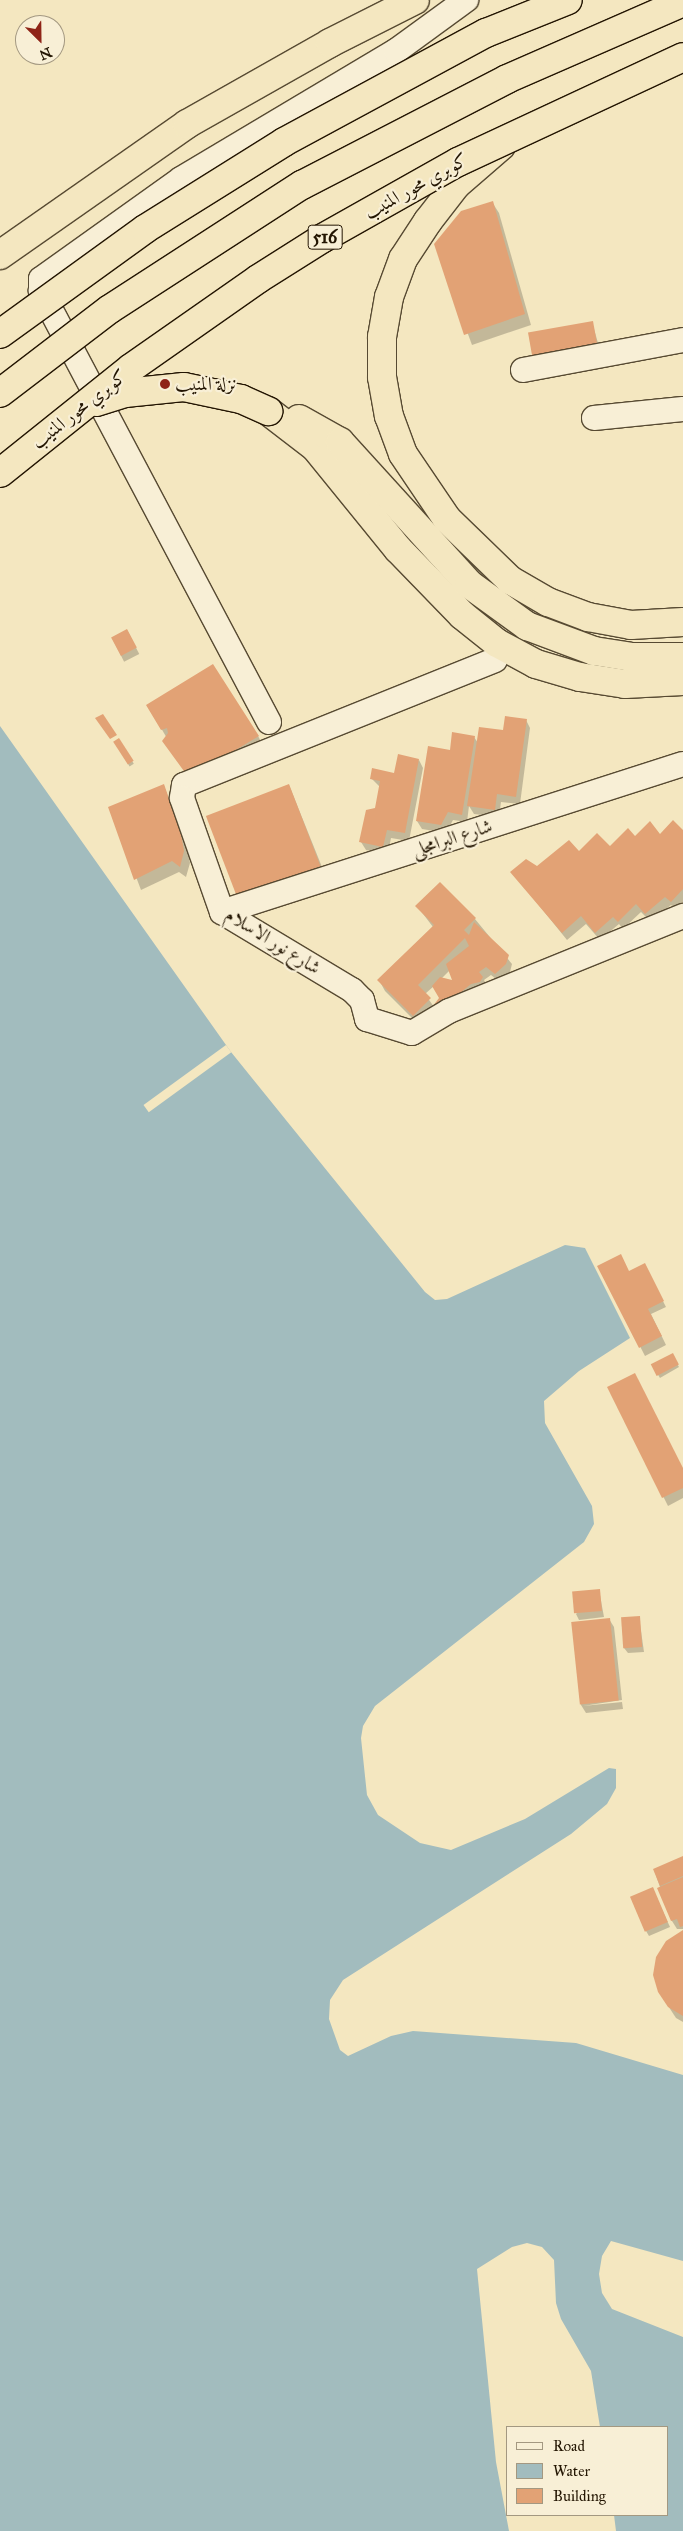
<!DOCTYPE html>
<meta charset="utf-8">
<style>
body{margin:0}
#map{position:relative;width:683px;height:2531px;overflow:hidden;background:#f4e7c0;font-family:"IM FELL Great Primer",Amiri,serif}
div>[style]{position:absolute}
.water>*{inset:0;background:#a2bcbe}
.pier>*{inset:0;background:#f4e7c0;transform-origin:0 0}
.shadow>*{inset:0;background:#0003;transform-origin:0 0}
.building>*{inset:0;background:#e2a275;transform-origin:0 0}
.roads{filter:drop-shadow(1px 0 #574a32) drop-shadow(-1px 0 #574a32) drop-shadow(0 1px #574a32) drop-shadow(0 -1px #574a32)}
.minor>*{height:24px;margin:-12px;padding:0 12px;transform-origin:12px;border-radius:12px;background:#f8efd6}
.highway>*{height:28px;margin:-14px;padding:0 14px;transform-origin:14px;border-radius:14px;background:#f4e7c0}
.bridges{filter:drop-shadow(1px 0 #231502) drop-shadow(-1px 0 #231502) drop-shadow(0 1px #231502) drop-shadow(0 -1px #231502)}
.highway-bridge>*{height:28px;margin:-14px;padding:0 14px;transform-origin:14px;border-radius:14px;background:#f4e7c0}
.dots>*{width:14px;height:14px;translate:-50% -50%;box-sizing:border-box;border:2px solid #f8efd6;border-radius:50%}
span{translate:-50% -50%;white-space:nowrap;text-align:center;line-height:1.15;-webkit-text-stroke:4.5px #f8efd6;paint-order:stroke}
.shield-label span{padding:1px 4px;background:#f8efd6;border:1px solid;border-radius:4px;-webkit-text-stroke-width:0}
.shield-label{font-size:18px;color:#231502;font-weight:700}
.street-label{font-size:19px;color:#231502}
.poi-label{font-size:19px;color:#231502}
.left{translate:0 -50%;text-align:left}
.legend{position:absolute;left:506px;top:2426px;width:162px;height:90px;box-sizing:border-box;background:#f8efd6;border:1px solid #a39881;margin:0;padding:6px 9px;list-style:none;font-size:15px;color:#231502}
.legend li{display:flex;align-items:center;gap:10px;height:25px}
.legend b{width:25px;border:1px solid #a39881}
.north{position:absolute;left:15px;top:15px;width:50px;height:50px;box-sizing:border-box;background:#f8efd6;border:1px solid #a39881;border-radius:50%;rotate:157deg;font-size:14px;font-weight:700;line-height:20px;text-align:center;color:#231502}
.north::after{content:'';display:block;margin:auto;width:18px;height:22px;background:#8f2418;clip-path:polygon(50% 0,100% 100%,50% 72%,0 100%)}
</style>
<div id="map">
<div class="water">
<div style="clip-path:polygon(0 726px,231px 1052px,425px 1292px,435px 1300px,447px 1299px,565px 1245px,585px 1248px,630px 1338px,579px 1371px,544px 1401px,545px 1423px,592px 1506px,594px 1524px,584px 1542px,375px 1706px,363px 1726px,361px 1738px,367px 1795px,378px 1815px,420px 1843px,451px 1850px,525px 1819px,609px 1768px,616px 1769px,616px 1788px,607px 1804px,571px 1834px,343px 1980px,330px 2000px,329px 2019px,340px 2050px,348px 2056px,391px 2036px,413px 2031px,576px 2043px,683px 2075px,683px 2261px,611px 2241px,602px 2256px,599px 2274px,602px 2293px,612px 2309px,683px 2337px,683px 2531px,616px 2531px,614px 2515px,667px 2515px,667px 2427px,600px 2427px,591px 2371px,561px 2319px,556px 2303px,554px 2260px,542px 2247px,527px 2243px,512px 2247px,477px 2269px,496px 2462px,509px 2531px,0 2531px)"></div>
</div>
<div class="pier">
<div style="left:226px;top:1045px;width:9px;height:102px;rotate:54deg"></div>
</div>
<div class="shadow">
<div style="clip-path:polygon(492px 202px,499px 213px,531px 325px,472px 345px,435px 244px)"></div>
<div style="clip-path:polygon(592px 322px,602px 357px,540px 368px)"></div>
<div style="left:127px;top:630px;width:27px;height:17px;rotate:63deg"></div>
<div style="clip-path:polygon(154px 716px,258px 736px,264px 747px,196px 788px)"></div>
<div style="clip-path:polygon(526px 720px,530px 728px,520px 804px,501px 802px,499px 817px,474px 814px,469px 806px,467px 822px,453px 820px,446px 833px,422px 829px,417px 821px,451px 751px,474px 737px,478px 743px)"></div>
<div style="left:119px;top:740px;width:28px;height:5px;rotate:58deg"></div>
<div style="clip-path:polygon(419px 760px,423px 768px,409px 841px,391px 838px,388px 854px,366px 850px,361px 842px,376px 809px,380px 787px,371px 778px,395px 774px)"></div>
<div style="clip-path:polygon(289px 785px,326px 877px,245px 907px)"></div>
<div style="clip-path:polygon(164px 786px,187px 846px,190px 863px,186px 877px,179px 872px,141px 890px,110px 808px)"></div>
<div style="clip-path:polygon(683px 831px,683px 902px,676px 909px,671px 905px,651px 922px,641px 912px,623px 929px,619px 924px,600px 940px,586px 924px,567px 940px,512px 872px,537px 868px,579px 852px,610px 848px,635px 838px)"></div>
<div style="clip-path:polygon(evenodd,417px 906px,475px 919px,512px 964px,510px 972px,500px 982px,491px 975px,484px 980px,487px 986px,420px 1026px,385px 991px,379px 980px,433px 927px,417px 906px,450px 970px,454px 982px,441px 979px,450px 970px,417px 906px,434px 986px,441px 998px,434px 1007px,425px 994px,434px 986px)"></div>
<div style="clip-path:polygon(599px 1266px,629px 1272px,647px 1270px,666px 1307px,651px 1314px,666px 1345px,645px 1356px)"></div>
<div style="left:672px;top:1355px;width:14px;height:22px;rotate:60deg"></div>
<div style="clip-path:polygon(608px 1387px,683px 1470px,683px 1498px,668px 1506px)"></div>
<div style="clip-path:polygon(599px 1590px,604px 1617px,579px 1620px,576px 1614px)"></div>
<div style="clip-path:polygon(639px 1617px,644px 1652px,628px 1653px,624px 1648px)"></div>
<div style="clip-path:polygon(609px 1619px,614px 1627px,622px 1700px,583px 1706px,622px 1702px,623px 1709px,586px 1713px,581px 1705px,573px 1623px)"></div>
<div style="clip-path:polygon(683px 1858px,683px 1929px,677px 1929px,672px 1921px,654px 1870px)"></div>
<div style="clip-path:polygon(655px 1894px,670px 1927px,649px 1936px,646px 1931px)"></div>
<div style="clip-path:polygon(683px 1931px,683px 2022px,676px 2018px,659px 1992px)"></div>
</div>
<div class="building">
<div style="clip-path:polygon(493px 201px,525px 314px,464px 335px,434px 244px,461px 211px)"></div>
<div style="left:593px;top:321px;width:28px;height:66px;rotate:80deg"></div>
<div style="left:127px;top:629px;width:21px;height:18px;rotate:62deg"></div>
<div style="clip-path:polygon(213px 664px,259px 736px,189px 778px,162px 741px,168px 733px,167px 728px,161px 730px,146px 705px)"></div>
<div style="clip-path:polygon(103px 714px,117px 735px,110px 739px,95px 718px)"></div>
<div style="clip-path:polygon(505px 716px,527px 719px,516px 797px,497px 794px,495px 810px,467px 806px,479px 727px,503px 730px)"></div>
<div style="clip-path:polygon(452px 732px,475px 736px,462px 815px,448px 812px,441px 825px,416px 821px,428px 746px,450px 750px)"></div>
<div style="left:119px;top:738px;width:27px;height:7px;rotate:57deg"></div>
<div style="clip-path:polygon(398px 754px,419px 759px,405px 833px,387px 830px,383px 847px,359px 842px,366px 810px,375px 808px,380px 781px,370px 779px,372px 768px,394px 773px)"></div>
<div style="clip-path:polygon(164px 784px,181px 834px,184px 851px,180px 867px,172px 861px,134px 880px,108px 807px)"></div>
<div style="left:289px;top:784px;width:88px;height:89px;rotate:69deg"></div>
<div style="clip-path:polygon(673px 820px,683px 830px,683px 889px,671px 902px,665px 897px,645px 914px,636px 904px,618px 922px,613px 917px,595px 933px,581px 916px,562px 933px,510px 872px,526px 859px,537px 866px,569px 840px,579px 851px,597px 833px,610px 846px,628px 828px,635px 836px,650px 821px,660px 834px)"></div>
<div style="clip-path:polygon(440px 882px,476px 918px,464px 930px,469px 935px,474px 922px,509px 955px,506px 964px,495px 974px,486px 967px,479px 972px,483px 977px,480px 982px,471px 984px,438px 1011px,433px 1006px,439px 998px,432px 986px,440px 977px,452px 980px,446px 964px,469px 946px,465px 938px,418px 985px,431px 998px,413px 1016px,377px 980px,434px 925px,415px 906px)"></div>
<div style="clip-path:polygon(621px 1254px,629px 1271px,645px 1263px,664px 1301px,648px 1309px,662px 1336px,639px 1348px,597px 1266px)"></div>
<div style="left:673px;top:1353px;width:13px;height:25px;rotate:63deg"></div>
<div style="clip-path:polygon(635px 1373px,683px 1468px,683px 1488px,662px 1498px,607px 1387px)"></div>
<div style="left:600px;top:1589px;width:22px;height:28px;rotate:85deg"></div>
<div style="left:640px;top:1616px;width:31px;height:19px;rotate:86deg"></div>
<div style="left:610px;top:1618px;width:83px;height:39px;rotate:84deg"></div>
<div style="clip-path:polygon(683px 1856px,683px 1876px,660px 1886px,653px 1869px)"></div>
<div style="clip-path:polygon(683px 1877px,683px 1926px,680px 1927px,677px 1919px,671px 1921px,657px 1888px)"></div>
<div style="left:653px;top:1887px;width:38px;height:25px;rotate:67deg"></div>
<div style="clip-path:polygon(683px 1930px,683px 2016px,668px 2007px,658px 1992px,653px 1975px,656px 1957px,666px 1941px)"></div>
</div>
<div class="roads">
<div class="minor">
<div style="left:523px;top:370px;width:163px;rotate:-10.6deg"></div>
<div style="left:594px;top:418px;width:89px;rotate:-5.8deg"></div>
<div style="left:495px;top:660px;width:335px;rotate:158.1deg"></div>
<div style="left:184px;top:785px;width:13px;rotate:99deg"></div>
<div style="left:182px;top:798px;width:121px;rotate:70.7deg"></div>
<div style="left:222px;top:912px;width:152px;rotate:31deg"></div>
<div style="left:352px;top:990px;width:14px;rotate:45deg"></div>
<div style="left:362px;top:1000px;width:20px;rotate:75deg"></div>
<div style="left:367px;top:1019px;width:47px;rotate:17.3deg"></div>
<div style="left:412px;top:1033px;width:43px;rotate:-30.7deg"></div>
<div style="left:449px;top:1011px;width:253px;rotate:-22.1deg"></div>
<div style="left:269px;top:722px;width:488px;rotate:-117.9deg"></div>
<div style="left:41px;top:291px;width:12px;rotate:-90deg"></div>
<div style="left:41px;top:279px;width:172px;rotate:-35.5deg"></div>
<div style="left:181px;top:179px;width:250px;rotate:-30.8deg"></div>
<div style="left:396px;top:51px;width:87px;rotate:-36.1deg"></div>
<div style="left:222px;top:912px;width:484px;rotate:-17.8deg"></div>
</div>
<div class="highway">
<div style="left:501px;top:146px;width:60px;rotate:139.1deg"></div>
<div style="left:456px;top:185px;width:46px;rotate:127.9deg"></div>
<div style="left:428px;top:221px;width:45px;rotate:123.3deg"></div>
<div style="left:403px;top:259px;width:40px;rotate:110.2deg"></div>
<div style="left:389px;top:297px;width:41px;rotate:99.9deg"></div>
<div style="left:382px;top:337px;width:40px;rotate:90deg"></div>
<div style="left:382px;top:377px;width:40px;rotate:80deg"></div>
<div style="left:389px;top:416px;width:40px;rotate:69.8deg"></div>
<div style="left:403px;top:454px;width:78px;rotate:55.9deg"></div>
<div style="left:447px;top:519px;width:88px;rotate:44.1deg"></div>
<div style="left:510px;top:580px;width:44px;rotate:30.1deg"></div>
<div style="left:548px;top:602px;width:43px;rotate:20.6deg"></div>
<div style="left:588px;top:617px;width:44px;rotate:10.5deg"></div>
<div style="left:631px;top:625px;width:52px;rotate:-3.3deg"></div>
<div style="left:0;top:255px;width:228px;rotate:-35deg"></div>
<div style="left:187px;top:124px;width:164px;rotate:-29.5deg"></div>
<div style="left:330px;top:43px;width:95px;rotate:-26.8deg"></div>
<div style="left:268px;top:411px;width:59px;rotate:37.5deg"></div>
<div style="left:315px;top:447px;width:132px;rotate:50.9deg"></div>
<div style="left:398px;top:549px;width:92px;rotate:45.9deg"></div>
<div style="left:462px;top:615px;width:45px;rotate:38.7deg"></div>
<div style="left:497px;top:643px;width:44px;rotate:28.3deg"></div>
<div style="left:536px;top:664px;width:46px;rotate:16.5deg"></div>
<div style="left:580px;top:677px;width:46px;rotate:8.8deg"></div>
<div style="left:625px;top:684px;width:58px;rotate:-3deg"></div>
<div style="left:299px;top:419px;width:47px;rotate:29.3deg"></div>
<div style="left:340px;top:442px;width:192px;rotate:47.7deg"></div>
<div style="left:469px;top:584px;width:72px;rotate:35.9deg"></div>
<div style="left:527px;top:626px;width:72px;rotate:20.5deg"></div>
<div style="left:594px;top:651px;width:36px;rotate:9deg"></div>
<div style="left:630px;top:657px;width:53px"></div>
</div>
</div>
<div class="bridges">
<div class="highway-bridge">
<div style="left:0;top:334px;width:179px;rotate:-35.9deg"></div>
<div style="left:145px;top:229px;width:164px;rotate:-32deg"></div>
<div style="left:284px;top:142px;width:230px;rotate:-28.4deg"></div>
<div style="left:486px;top:33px;width:88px;rotate:-21.9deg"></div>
<div style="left:0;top:393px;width:138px;rotate:-37.4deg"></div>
<div style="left:110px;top:309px;width:229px;rotate:-32.9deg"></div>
<div style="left:302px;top:185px;width:231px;rotate:-27.3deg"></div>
<div style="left:507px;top:79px;width:192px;rotate:-23.6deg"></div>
<div style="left:96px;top:402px;width:30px;rotate:-17deg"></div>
<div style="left:125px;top:393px;width:59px;rotate:-5.8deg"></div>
<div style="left:184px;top:387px;width:58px;rotate:11.9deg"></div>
<div style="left:241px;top:399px;width:30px;rotate:24deg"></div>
<div style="left:0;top:473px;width:168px;rotate:-38.7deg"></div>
<div style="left:131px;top:368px;width:155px;rotate:-35deg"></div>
<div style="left:258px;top:279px;width:77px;rotate:-32.2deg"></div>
<div style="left:323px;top:238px;width:155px;rotate:-29.4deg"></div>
<div style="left:458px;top:162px;width:248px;rotate:-25deg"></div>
</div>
</div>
<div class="dots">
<div style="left:165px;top:384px;background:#8f2418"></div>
</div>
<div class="shield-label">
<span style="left:325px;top:237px">516</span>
</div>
<div class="street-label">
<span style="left:416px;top:186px;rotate:-29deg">كوبري محور المنيب</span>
<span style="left:79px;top:409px;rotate:-38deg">كوبري محور المنيب</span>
<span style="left:452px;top:838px;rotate:-18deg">شارع البرامجلى</span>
<span style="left:273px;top:941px;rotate:32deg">شارع نور الاسلام</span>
</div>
<div class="poi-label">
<span class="left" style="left:175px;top:384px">نزلة المنيب</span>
</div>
<ul class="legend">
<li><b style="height:6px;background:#f8efd6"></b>Road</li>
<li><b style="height:14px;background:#a2bcbe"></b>Water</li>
<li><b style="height:14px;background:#e2a275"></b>Building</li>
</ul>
<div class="north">N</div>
</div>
